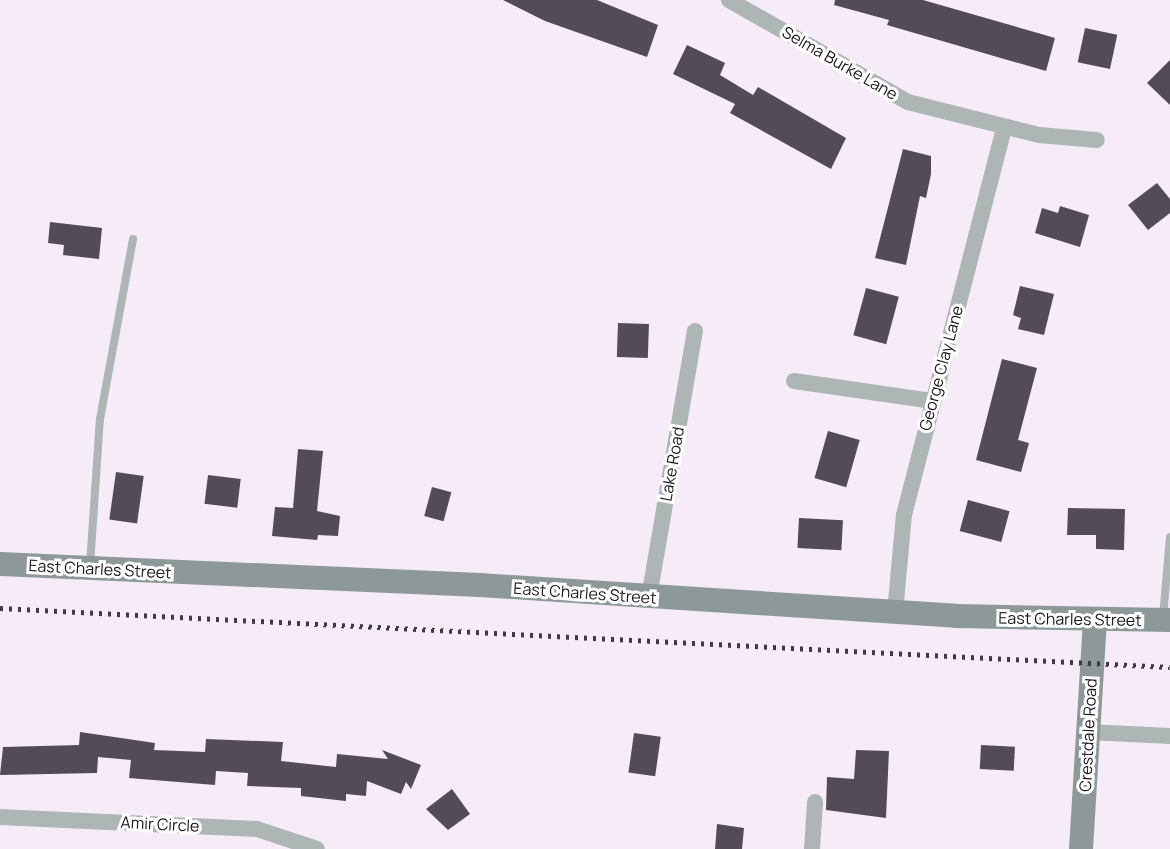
<!DOCTYPE html>
<style>
body{margin:0}
#map{position:relative;width:1170px;height:849px;overflow:hidden;background:#f6ecf8;font-family:Manrope,sans-serif}
div>[style]{position:absolute}
.building>*{inset:0;background:#534b55;transform-origin:0 0}
.lane>*{height:8px;margin:-4px;padding:0 4px;transform-origin:4px;border-radius:4px;background:#adb5b5}
.street>*{height:16px;margin:-8px;padding:0 8px;transform-origin:8px;border-radius:8px;background:#adb5b5}
.secondary>*{height:24px;margin:-12px;padding:0 12px;transform-origin:12px;border-radius:12px;background:#8d9999}
.rail>*{height:4.5px;margin-top:-2.25px;transform-origin:0;background:repeating-linear-gradient(90deg,#3e3a3f 0 3px,transparent 0 9px)}
span{translate:-50% -50%;white-space:nowrap;text-align:center;line-height:1.15;-webkit-text-stroke:6px #fff;paint-order:stroke}
.street-label{font-size:16px;color:#1a171b}
</style>
<div id="map">
<div class="building">
<div style="clip-path:polygon(503px 0,597px 0,658px 25px,647px 57px,545px 21px)"></div>
<div style="clip-path:polygon(835px 0,923px 0,1055px 38px,1046px 71px,887px 25px,889px 20px,834px 5px)"></div>
<div style="left:1085px;top:28px;width:33px;height:35px;rotate:12deg"></div>
<div style="clip-path:polygon(687px 45px,725px 63px,720px 75px,753px 95px,758px 87px,846px 138px,831px 169px,730px 113px,735px 104px,673px 74px)"></div>
<div style="clip-path:polygon(1170px 60px,1170px 105px,1147px 83px)"></div>
<div style="clip-path:polygon(903px 149px,931px 156px,931px 174px,926px 198px,920px 196px,906px 265px,875px 258px)"></div>
<div style="clip-path:polygon(1157px 183px,1170px 199px,1170px 213px,1148px 230px,1128px 205px)"></div>
<div style="clip-path:polygon(1060px 206px,1089px 215px,1080px 247px,1035px 233px,1042px 208px,1058px 213px)"></div>
<div style="clip-path:polygon(50px 222px,102px 228px,99px 259px,63px 255px,64px 245px,48px 243px)"></div>
<div style="clip-path:polygon(1020px 286px,1054px 294px,1044px 335px,1018px 329px,1021px 318px,1013px 315px)"></div>
<div style="left:866px;top:288px;width:34px;height:49px;rotate:15deg"></div>
<div style="left:618px;top:323px;width:31px;height:34px;rotate:2deg"></div>
<div style="clip-path:polygon(1002px 359px,1037px 368px,1018px 440px,1029px 443px,1021px 472px,976px 460px)"></div>
<div style="left:828px;top:431px;width:33px;height:49px;rotate:16deg"></div>
<div style="clip-path:polygon(298px 449px,323px 451px,317px 511px,340px 516px,338px 536px,318px 535px,317px 540px,272px 536px,275px 507px,293px 508px)"></div>
<div style="left:116px;top:472px;width:28px;height:48px;rotate:8deg"></div>
<div style="left:208px;top:475px;width:33px;height:29px;rotate:7deg"></div>
<div style="left:432px;top:487px;width:20px;height:30px;rotate:15deg"></div>
<div style="left:968px;top:500px;width:43px;height:32px;rotate:15deg"></div>
<div style="clip-path:polygon(1068px 508px,1125px 509px,1124px 550px,1096px 549px,1096px 535px,1067px 535px)"></div>
<div style="left:799px;top:518px;width:44px;height:30px;rotate:3deg"></div>
<div style="clip-path:polygon(80px 732px,155px 743px,154px 750px,205px 752px,206px 739px,283px 742px,281px 761px,336px 767px,337px 754px,388px 759px,382px 750px,421px 765px,411px 789px,406px 782px,401px 794px,367px 781px,366px 796px,346px 794px,346px 801px,301px 796px,301px 788px,247px 786px,248px 773px,216px 771px,215px 785px,129px 778px,131px 760px,98px 757px,97px 773px,0 775px,3px 747px,79px 745px)"></div>
<div style="left:634px;top:733px;width:27px;height:40px;rotate:8deg"></div>
<div style="left:981px;top:745px;width:34px;height:24px;rotate:3deg"></div>
<div style="clip-path:polygon(856px 750px,889px 751px,886px 818px,826px 810px,827px 777px,854px 779px)"></div>
<div style="clip-path:polygon(452px 789px,470px 814px,448px 830px,426px 809px)"></div>
<div style="clip-path:polygon(717px 824px,744px 828px,742px 849px,715px 849px)"></div>
</div>
<div class="lane">
<div style="left:90px;top:565px;width:146px;rotate:-86.1deg"></div>
<div style="left:100px;top:419px;width:183px;rotate:-79.6deg"></div>
<div style="left:1163px;top:617px;width:80px;rotate:-85deg"></div>
</div>
<div class="street">
<div style="left:729px;top:0;width:206px;rotate:29.7deg"></div>
<div style="left:908px;top:102px;width:135px;rotate:14.1deg"></div>
<div style="left:1039px;top:135px;width:58px;rotate:4.9deg"></div>
<div style="left:794px;top:381px;width:139px;rotate:8.2deg"></div>
<div style="left:649px;top:597px;width:270px;rotate:-80.2deg"></div>
<div style="left:895px;top:613px;width:98px;rotate:-84.8deg"></div>
<div style="left:904px;top:515px;width:401px;rotate:-75.5deg"></div>
<div style="left:1088px;top:732px;width:82px;rotate:2.8deg"></div>
<div style="left:0;top:817px;width:257px;rotate:2.7deg"></div>
<div style="left:257px;top:829px;width:63px;rotate:18.4deg"></div>
<div style="left:812px;top:849px;width:47px;rotate:-86.3deg"></div>
</div>
<div class="secondary">
<div style="left:0;top:564px;width:480px;rotate:2.5deg"></div>
<div style="left:480px;top:585px;width:477px;rotate:3.7deg"></div>
<div style="left:956px;top:616px;width:214px;rotate:1.1deg"></div>
<div style="left:1081px;top:849px;width:228px;rotate:-86.5deg"></div>
</div>
<div class="rail">
<div style="left:0;top:608px;width:1171px;rotate:2.89deg"></div>
</div>
<div class="street-label">
<span style="left:840px;top:63px;rotate:30deg">Selma Burke Lane</span>
<span style="left:941px;top:368px;rotate:-75deg">George Clay Lane</span>
<span style="left:672px;top:464px;rotate:-80deg">Lake Road</span>
<span style="left:100px;top:569px;rotate:3deg">East Charles Street</span>
<span style="left:585px;top:593px;rotate:4deg">East Charles Street</span>
<span style="left:1070px;top:619px;rotate:1deg">East Charles Street</span>
<span style="left:1088px;top:735px;rotate:-87deg">Crestdale Road</span>
<span style="left:160px;top:824px;rotate:3deg">Amir Circle</span>
</div>
</div>
